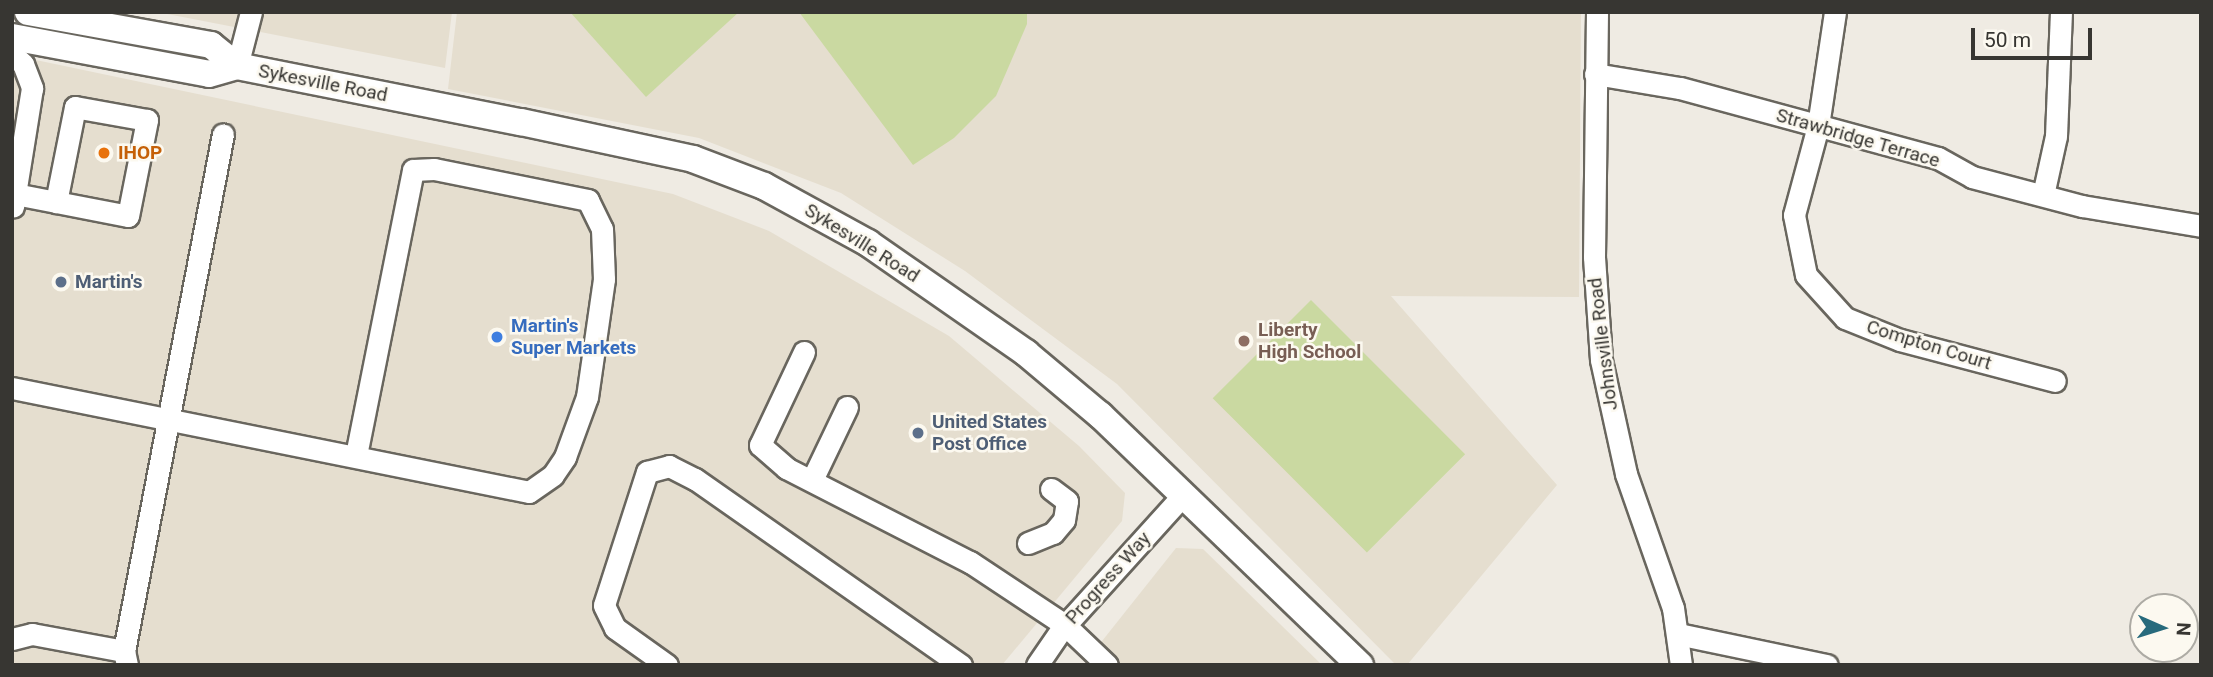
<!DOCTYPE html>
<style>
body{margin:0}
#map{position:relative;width:2213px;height:677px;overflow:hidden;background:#efebe3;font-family:Roboto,sans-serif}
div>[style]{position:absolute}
.built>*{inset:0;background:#e5decf}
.green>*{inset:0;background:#cad9a1;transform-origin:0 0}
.roads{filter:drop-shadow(2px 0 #69665e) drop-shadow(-2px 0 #69665e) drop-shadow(0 2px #69665e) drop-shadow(0 -2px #69665e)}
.minor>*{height:21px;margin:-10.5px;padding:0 10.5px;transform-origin:10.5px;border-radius:10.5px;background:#fff}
.major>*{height:26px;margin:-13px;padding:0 13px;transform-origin:13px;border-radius:13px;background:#fff}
.dots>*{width:19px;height:19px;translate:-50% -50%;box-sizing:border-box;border:4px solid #fcf9f0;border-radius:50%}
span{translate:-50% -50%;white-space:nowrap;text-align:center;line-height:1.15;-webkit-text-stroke:5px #fcf9f0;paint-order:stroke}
.street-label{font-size:19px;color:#373632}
.food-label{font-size:19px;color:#c56008;font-weight:700}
.left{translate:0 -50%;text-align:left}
.service-label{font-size:19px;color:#4e5e75;font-weight:700}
.shop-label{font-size:19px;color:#366cbe;font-weight:700}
.education-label{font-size:19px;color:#785e54;font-weight:700}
.frame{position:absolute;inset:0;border:14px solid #373632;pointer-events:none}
.north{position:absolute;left:2129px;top:593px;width:70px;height:70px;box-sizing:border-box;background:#fcf9f0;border:2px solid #adaba4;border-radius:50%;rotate:93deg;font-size:19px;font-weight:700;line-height:28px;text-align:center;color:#373632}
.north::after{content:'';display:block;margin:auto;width:24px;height:32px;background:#276a7c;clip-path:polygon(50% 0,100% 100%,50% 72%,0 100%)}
.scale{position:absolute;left:1971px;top:28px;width:121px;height:32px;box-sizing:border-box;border:4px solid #373632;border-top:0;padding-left:9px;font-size:21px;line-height:24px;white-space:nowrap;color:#373632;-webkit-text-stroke:5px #fcf9f0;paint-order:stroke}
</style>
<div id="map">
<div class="built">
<div style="clip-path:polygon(157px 12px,452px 12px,445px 68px)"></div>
<div style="clip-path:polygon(457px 12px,1581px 12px,1579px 297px,1391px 296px,1557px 485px,1407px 665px,1396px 665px,1117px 384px,965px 271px,841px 193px,699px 138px,448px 89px)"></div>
<div style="clip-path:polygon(12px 55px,673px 194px,769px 231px,949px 336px,1079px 446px,1125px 493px,1122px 521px,1002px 665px,12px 665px)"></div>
<div style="clip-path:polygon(1176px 548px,1203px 549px,1322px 665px,1083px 665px)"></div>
</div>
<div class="green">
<div style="clip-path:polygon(570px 12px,739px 12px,646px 97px)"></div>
<div style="clip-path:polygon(799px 12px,1027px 12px,1027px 24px,996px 96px,954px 138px,913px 165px)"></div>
<div style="left:1311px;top:300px;width:218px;height:139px;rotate:45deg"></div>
</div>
<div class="roads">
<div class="minor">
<div style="left:1597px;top:12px;width:245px;rotate:90.7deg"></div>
<div style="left:1594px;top:257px;width:103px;rotate:86.1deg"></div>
<div style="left:1601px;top:360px;width:117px;rotate:77.6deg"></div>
<div style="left:1626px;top:474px;width:142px;rotate:70.7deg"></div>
<div style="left:1673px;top:608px;width:58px;rotate:82deg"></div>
<div style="left:1835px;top:12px;width:115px;rotate:98.5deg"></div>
<div style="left:1818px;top:126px;width:92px;rotate:105.1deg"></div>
<div style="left:1794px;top:215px;width:61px;rotate:78.7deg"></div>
<div style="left:1806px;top:275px;width:58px;rotate:47.8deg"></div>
<div style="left:1845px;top:318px;width:59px;rotate:21.8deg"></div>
<div style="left:1900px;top:340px;width:160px;rotate:14.8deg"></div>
<div style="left:12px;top:54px;width:15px;rotate:42deg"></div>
<div style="left:23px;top:64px;width:26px;rotate:69deg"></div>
<div style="left:32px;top:88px;width:120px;rotate:99.1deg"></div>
<div style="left:237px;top:66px;width:56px;rotate:-75.5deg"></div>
<div style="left:1595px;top:74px;width:86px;rotate:9.4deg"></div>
<div style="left:1680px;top:88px;width:267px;rotate:15.2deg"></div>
<div style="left:1938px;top:158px;width:39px;rotate:29deg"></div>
<div style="left:1972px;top:177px;width:114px;rotate:14.8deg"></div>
<div style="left:2082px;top:206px;width:121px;rotate:9.5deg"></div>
<div style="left:15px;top:194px;width:42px;rotate:11deg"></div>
<div style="left:56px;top:202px;width:73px;rotate:11deg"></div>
<div style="left:128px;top:216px;width:98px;rotate:-78.8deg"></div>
<div style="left:147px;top:120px;width:73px;rotate:-169.8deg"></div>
<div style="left:75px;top:107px;width:97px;rotate:101.3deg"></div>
<div style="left:2043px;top:195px;width:60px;rotate:-77.6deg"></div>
<div style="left:2056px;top:136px;width:124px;rotate:-87.7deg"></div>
<div style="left:804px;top:352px;width:103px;rotate:115.3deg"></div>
<div style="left:760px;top:445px;width:35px;rotate:41deg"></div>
<div style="left:786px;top:468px;width:207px;rotate:27.1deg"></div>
<div style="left:970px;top:562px;width:114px;rotate:33.6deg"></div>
<div style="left:1065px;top:625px;width:58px;rotate:43.6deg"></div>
<div style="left:12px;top:388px;width:527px;rotate:11.37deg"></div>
<div style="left:529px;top:492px;width:29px;rotate:-35deg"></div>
<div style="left:553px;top:475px;width:22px;rotate:-56deg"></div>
<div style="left:565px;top:457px;width:64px;rotate:-69.9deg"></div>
<div style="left:587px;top:397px;width:119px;rotate:-81.8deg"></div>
<div style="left:604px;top:279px;width:50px;rotate:-92.3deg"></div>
<div style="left:602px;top:229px;width:32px;rotate:-116deg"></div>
<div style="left:588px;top:200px;width:157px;rotate:-168.6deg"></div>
<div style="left:434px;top:169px;width:21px;rotate:177deg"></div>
<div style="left:413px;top:170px;width:290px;rotate:101.3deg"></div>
<div style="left:812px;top:480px;width:81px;rotate:-64.4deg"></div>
<div style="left:1028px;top:543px;width:27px;rotate:-22deg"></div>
<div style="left:1053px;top:533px;width:17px;rotate:-50deg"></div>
<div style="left:1064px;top:520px;width:19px;rotate:-81deg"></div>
<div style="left:1067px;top:501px;width:20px;rotate:-143deg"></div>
<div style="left:1678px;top:634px;width:152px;rotate:11.8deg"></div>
<div style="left:12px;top:639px;width:21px;rotate:-14deg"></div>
<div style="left:32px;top:634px;width:94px;rotate:10.5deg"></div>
<div style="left:127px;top:665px;width:14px;rotate:-102deg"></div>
<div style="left:124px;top:651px;width:526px;rotate:-79.16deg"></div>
<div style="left:667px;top:665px;width:64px;rotate:-144.6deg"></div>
<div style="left:615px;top:628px;width:25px;rotate:-116deg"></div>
<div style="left:604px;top:605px;width:140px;rotate:-72.1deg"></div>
<div style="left:647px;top:472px;width:23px;rotate:-15deg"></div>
<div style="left:669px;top:466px;width:29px;rotate:27deg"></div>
<div style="left:695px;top:479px;width:325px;rotate:35deg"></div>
<div style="left:1037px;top:665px;width:42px;rotate:-55.6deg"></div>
<div style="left:1061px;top:630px;width:182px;rotate:-47.9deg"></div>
</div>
<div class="major">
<div style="left:28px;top:12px;width:186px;rotate:10.2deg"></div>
<div style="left:211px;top:45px;width:33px;rotate:39deg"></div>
<div style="left:12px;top:37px;width:200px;rotate:10.6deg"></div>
<div style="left:209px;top:74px;width:29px;rotate:-16deg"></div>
<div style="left:237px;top:66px;width:289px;rotate:11.2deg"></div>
<div style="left:521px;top:122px;width:176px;rotate:12.1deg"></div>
<div style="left:693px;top:159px;width:76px;rotate:20.8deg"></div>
<div style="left:764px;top:186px;width:119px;rotate:28.7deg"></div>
<div style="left:868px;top:243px;width:193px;rotate:34.8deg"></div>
<div style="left:1026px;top:353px;width:97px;rotate:40deg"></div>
<div style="left:1100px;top:415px;width:361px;rotate:43.9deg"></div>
</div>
</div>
<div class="dots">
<div style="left:104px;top:153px;background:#e8710a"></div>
<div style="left:61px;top:282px;background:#5c6f8a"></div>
<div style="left:497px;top:337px;background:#3f7fe0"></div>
<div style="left:1244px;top:341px;background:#8d6e63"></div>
<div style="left:918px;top:433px;background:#5c6f8a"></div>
</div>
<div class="street-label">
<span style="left:323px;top:83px;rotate:11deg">Sykesville Road</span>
<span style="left:1858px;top:138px;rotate:16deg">Strawbridge Terrace</span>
<span style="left:862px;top:243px;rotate:32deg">Sykesville Road</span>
<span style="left:1603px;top:344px;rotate:-97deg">Johnsville Road</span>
<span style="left:1929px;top:345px;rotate:17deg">Compton Court</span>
<span style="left:1108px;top:578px;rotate:-48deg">Progress Way</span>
</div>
<div class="food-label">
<span class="left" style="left:118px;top:153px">IHOP</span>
</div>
<div class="service-label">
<span class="left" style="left:75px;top:282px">Martin's</span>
<span class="left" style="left:932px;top:433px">United States<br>Post Office</span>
</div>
<div class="shop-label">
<span class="left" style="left:511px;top:337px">Martin's<br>Super Markets</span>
</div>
<div class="education-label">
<span class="left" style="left:1258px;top:341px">Liberty<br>High School</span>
</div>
<div class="frame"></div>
<div class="north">N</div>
<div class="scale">50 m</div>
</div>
